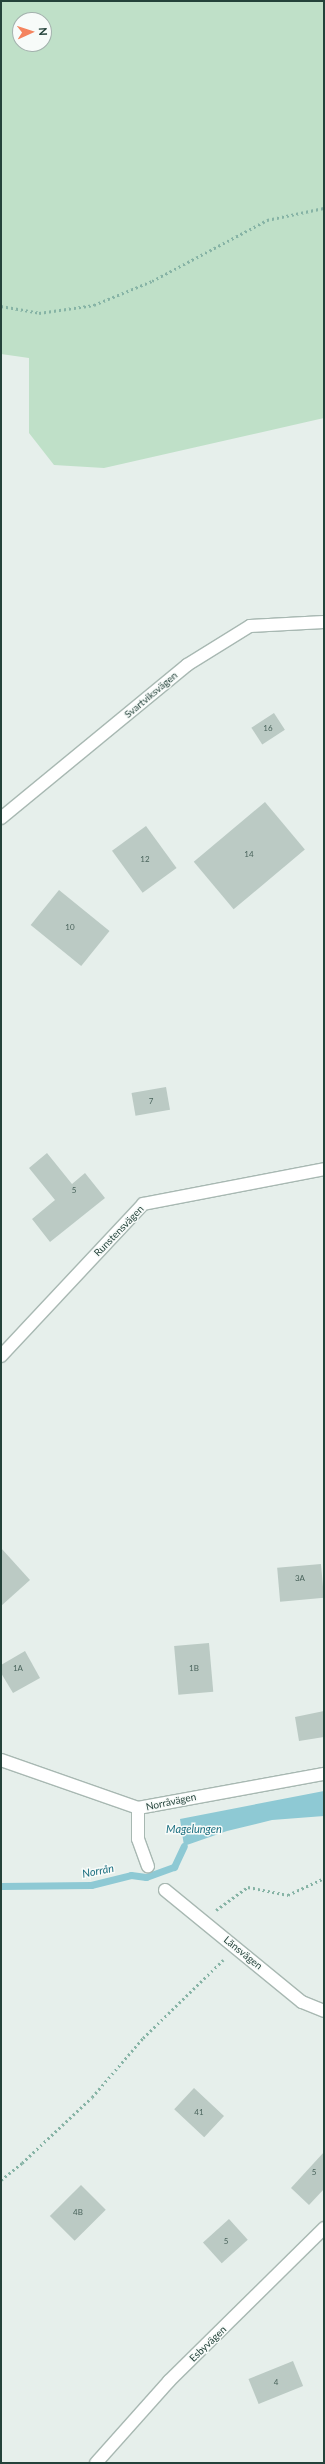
<!DOCTYPE html>
<meta charset="utf-8">
<style>
body{margin:0}
#map{position:relative;width:325px;height:2464px;overflow:hidden;background:#e6efeb;font-family:Lato,sans-serif}
div>[style]{position:absolute}
.green>*{inset:0;background:#bfe0c8}
.water>*{inset:0;background:#8ec9d4}
.stream>*{height:7px;margin:-3.5px;padding:0 3.5px;transform-origin:3.5px;border-radius:3.5px;background:#8ec9d4}
.building>*{inset:0;background:#bbcac4;transform-origin:0 0}
.path>*{height:2.5px;margin-top:-1.25px;transform-origin:0;background:repeating-linear-gradient(90deg,#86b3a5 0 2px,transparent 0 5px)}
.roads{filter:drop-shadow(1px 0 #a8b8b2) drop-shadow(-1px 0 #a8b8b2) drop-shadow(0 1px #a8b8b2) drop-shadow(0 -1px #a8b8b2)}
.street>*{height:12px;margin:-6px;padding:0 6px;transform-origin:6px;border-radius:6px;background:#fff}
span{translate:-50% -50%;white-space:nowrap;text-align:center;line-height:1.15;-webkit-text-stroke:3px #f7fbf9;paint-order:stroke}
.number-label{font-size:8px;color:#4a645c}
.number-label span{-webkit-text-stroke-width:0}
.street-label{font-size:10px;color:#24423a}
.water-label{font-size:11px;color:#1c6f80;font-style:italic}
.frame{position:absolute;inset:0;border:2px solid #24423a;pointer-events:none}
.north{position:absolute;left:12px;top:12px;width:40px;height:40px;box-sizing:border-box;background:#f7fbf9;border:1px solid #a3b1ad;border-radius:50%;rotate:87deg;font-size:11px;font-weight:700;line-height:16px;text-align:center;color:#24423a}
.north::after{content:'';display:block;margin:auto;width:14px;height:18px;background:#f4845f;clip-path:polygon(50% 0,100% 100%,50% 72%,0 100%)}
</style>
<div id="map">
<div class="green">
<div style="clip-path:polygon(evenodd,1px 1px,324px 1px,324px 418px,104px 468px,54px 465px,29px 433px,29px 358px,1px 354px,1px 1px,20px 20px,44px 20px,44px 44px,20px 44px,20px 20px)"></div>
</div>
<div class="water">
<div style="clip-path:polygon(324px 1791px,324px 1816px,272px 1820px,227px 1831px,184px 1846px,180px 1819px)"></div>
</div>
<div class="stream">
<div style="left:1px;top:1886px;width:90px;rotate:-0.6deg"></div>
<div style="left:91px;top:1885px;width:41px;rotate:-14deg"></div>
<div style="left:131px;top:1875px;width:15px;rotate:8deg"></div>
<div style="left:146px;top:1877px;width:30px;rotate:-20deg"></div>
<div style="left:174px;top:1867px;width:23px;rotate:-65deg"></div>
</div>
<div class="building">
<div style="left:274px;top:713px;width:20px;height:27px;rotate:57deg"></div>
<div style="left:265px;top:802px;width:62px;height:93px;rotate:50deg"></div>
<div style="left:146px;top:826px;width:52px;height:42px;rotate:54deg"></div>
<div style="left:59px;top:890px;width:65px;height:45px;rotate:39deg"></div>
<div style="left:166px;top:1087px;width:23px;height:35px;rotate:80deg"></div>
<div style="clip-path:polygon(47px 1153px,72px 1184px,85px 1173px,105px 1198px,50px 1242px,32px 1219px,55px 1200px,29px 1168px)"></div>
<div style="clip-path:polygon(1px 1548px,30px 1580px,1px 1606px)"></div>
<div style="left:321px;top:1564px;width:34px;height:44px;rotate:85deg"></div>
<div style="left:209px;top:1643px;width:49px;height:35px;rotate:85deg"></div>
<div style="clip-path:polygon(25px 1651px,40px 1678px,13px 1693px,1px 1673px,1px 1665px)"></div>
<div style="clip-path:polygon(324px 1711px,324px 1737px,299px 1741px,295px 1717px)"></div>
<div style="left:194px;top:2088px;width:41px;height:29px;rotate:43deg"></div>
<div style="clip-path:polygon(324px 2152px,324px 2189px,309px 2205px,291px 2188px)"></div>
<div style="left:81px;top:2185px;width:35px;height:44px;rotate:45deg"></div>
<div style="left:229px;top:2219px;width:28px;height:35px;rotate:48deg"></div>
<div style="left:293px;top:2361px;width:27px;height:48px;rotate:68deg"></div>
</div>
<div class="path">
<div style="left:1px;top:306px;width:39px;rotate:10deg"></div>
<div style="left:39px;top:313px;width:56px;rotate:-8.3deg"></div>
<div style="left:94px;top:305px;width:63px;rotate:-22.5deg"></div>
<div style="left:152px;top:281px;width:130px;rotate:-27.9deg"></div>
<div style="left:267px;top:220px;width:58px;rotate:-11.9deg"></div>
<div style="left:216px;top:1910px;width:39px;rotate:-36deg"></div>
<div style="left:248px;top:1887px;width:41px;rotate:11.3deg"></div>
<div style="left:288px;top:1895px;width:38px;rotate:-25deg"></div>
<div style="left:1px;top:2180px;width:27px;rotate:-39deg"></div>
<div style="left:22px;top:2163px;width:96px;rotate:-43.3deg"></div>
<div style="left:92px;top:2097px;width:78px;rotate:-49.2deg"></div>
<div style="left:143px;top:2038px;width:112px;rotate:-44.3deg"></div>
</div>
<div class="roads">
<div class="street">
<div style="left:1px;top:818px;width:241px;rotate:-39.4deg"></div>
<div style="left:187px;top:665px;width:74px;rotate:-31.8deg"></div>
<div style="left:250px;top:626px;width:74px;rotate:-3.1deg"></div>
<div style="left:1px;top:1356px;width:208px;rotate:-46.9deg"></div>
<div style="left:143px;top:1204px;width:184px;rotate:-10.9deg"></div>
<div style="left:1px;top:1760px;width:145px;rotate:19.3deg"></div>
<div style="left:138px;top:1808px;width:189px;rotate:-10.4deg"></div>
<div style="left:138px;top:1808px;width:31px;rotate:90deg"></div>
<div style="left:138px;top:1839px;width:29px;rotate:70deg"></div>
<div style="left:165px;top:1890px;width:177px;rotate:39.3deg"></div>
<div style="left:302px;top:2002px;width:24px;rotate:22deg"></div>
<div style="left:96px;top:2463px;width:110px;rotate:-48.3deg"></div>
<div style="left:169px;top:2381px;width:218px;rotate:-44.6deg"></div>
</div>
</div>
<div class="number-label">
<span style="left:268px;top:729px">16</span>
<span style="left:249px;top:855px">14</span>
<span style="left:145px;top:860px">12</span>
<span style="left:70px;top:928px">10</span>
<span style="left:151px;top:1102px">7</span>
<span style="left:74px;top:1191px">5</span>
<span style="left:300px;top:1579px">3A</span>
<span style="left:18px;top:1669px">1A</span>
<span style="left:194px;top:1669px">1B</span>
<span style="left:199px;top:2113px">41</span>
<span style="left:314px;top:2173px">5</span>
<span style="left:78px;top:2213px">4B</span>
<span style="left:226px;top:2242px">5</span>
<span style="left:276px;top:2383px">4</span>
</div>
<div class="street-label">
<span style="left:151px;top:695px;rotate:-40deg">Svartviksvägen</span>
<span style="left:119px;top:1231px;rotate:-46deg">Runstensvägen</span>
<span style="left:171px;top:1802px;rotate:-12deg">Norråvägen</span>
<span style="left:243px;top:1953px;rotate:39deg">Länsvägen</span>
<span style="left:208px;top:2344px;rotate:-44deg">Esbyvägen</span>
</div>
<div class="water-label">
<span style="left:194px;top:1829px">Magelungen</span>
<span style="left:98px;top:1871px;rotate:-11deg">Norrån</span>
</div>
<div class="frame"></div>
<div class="north">N</div>
</div>
